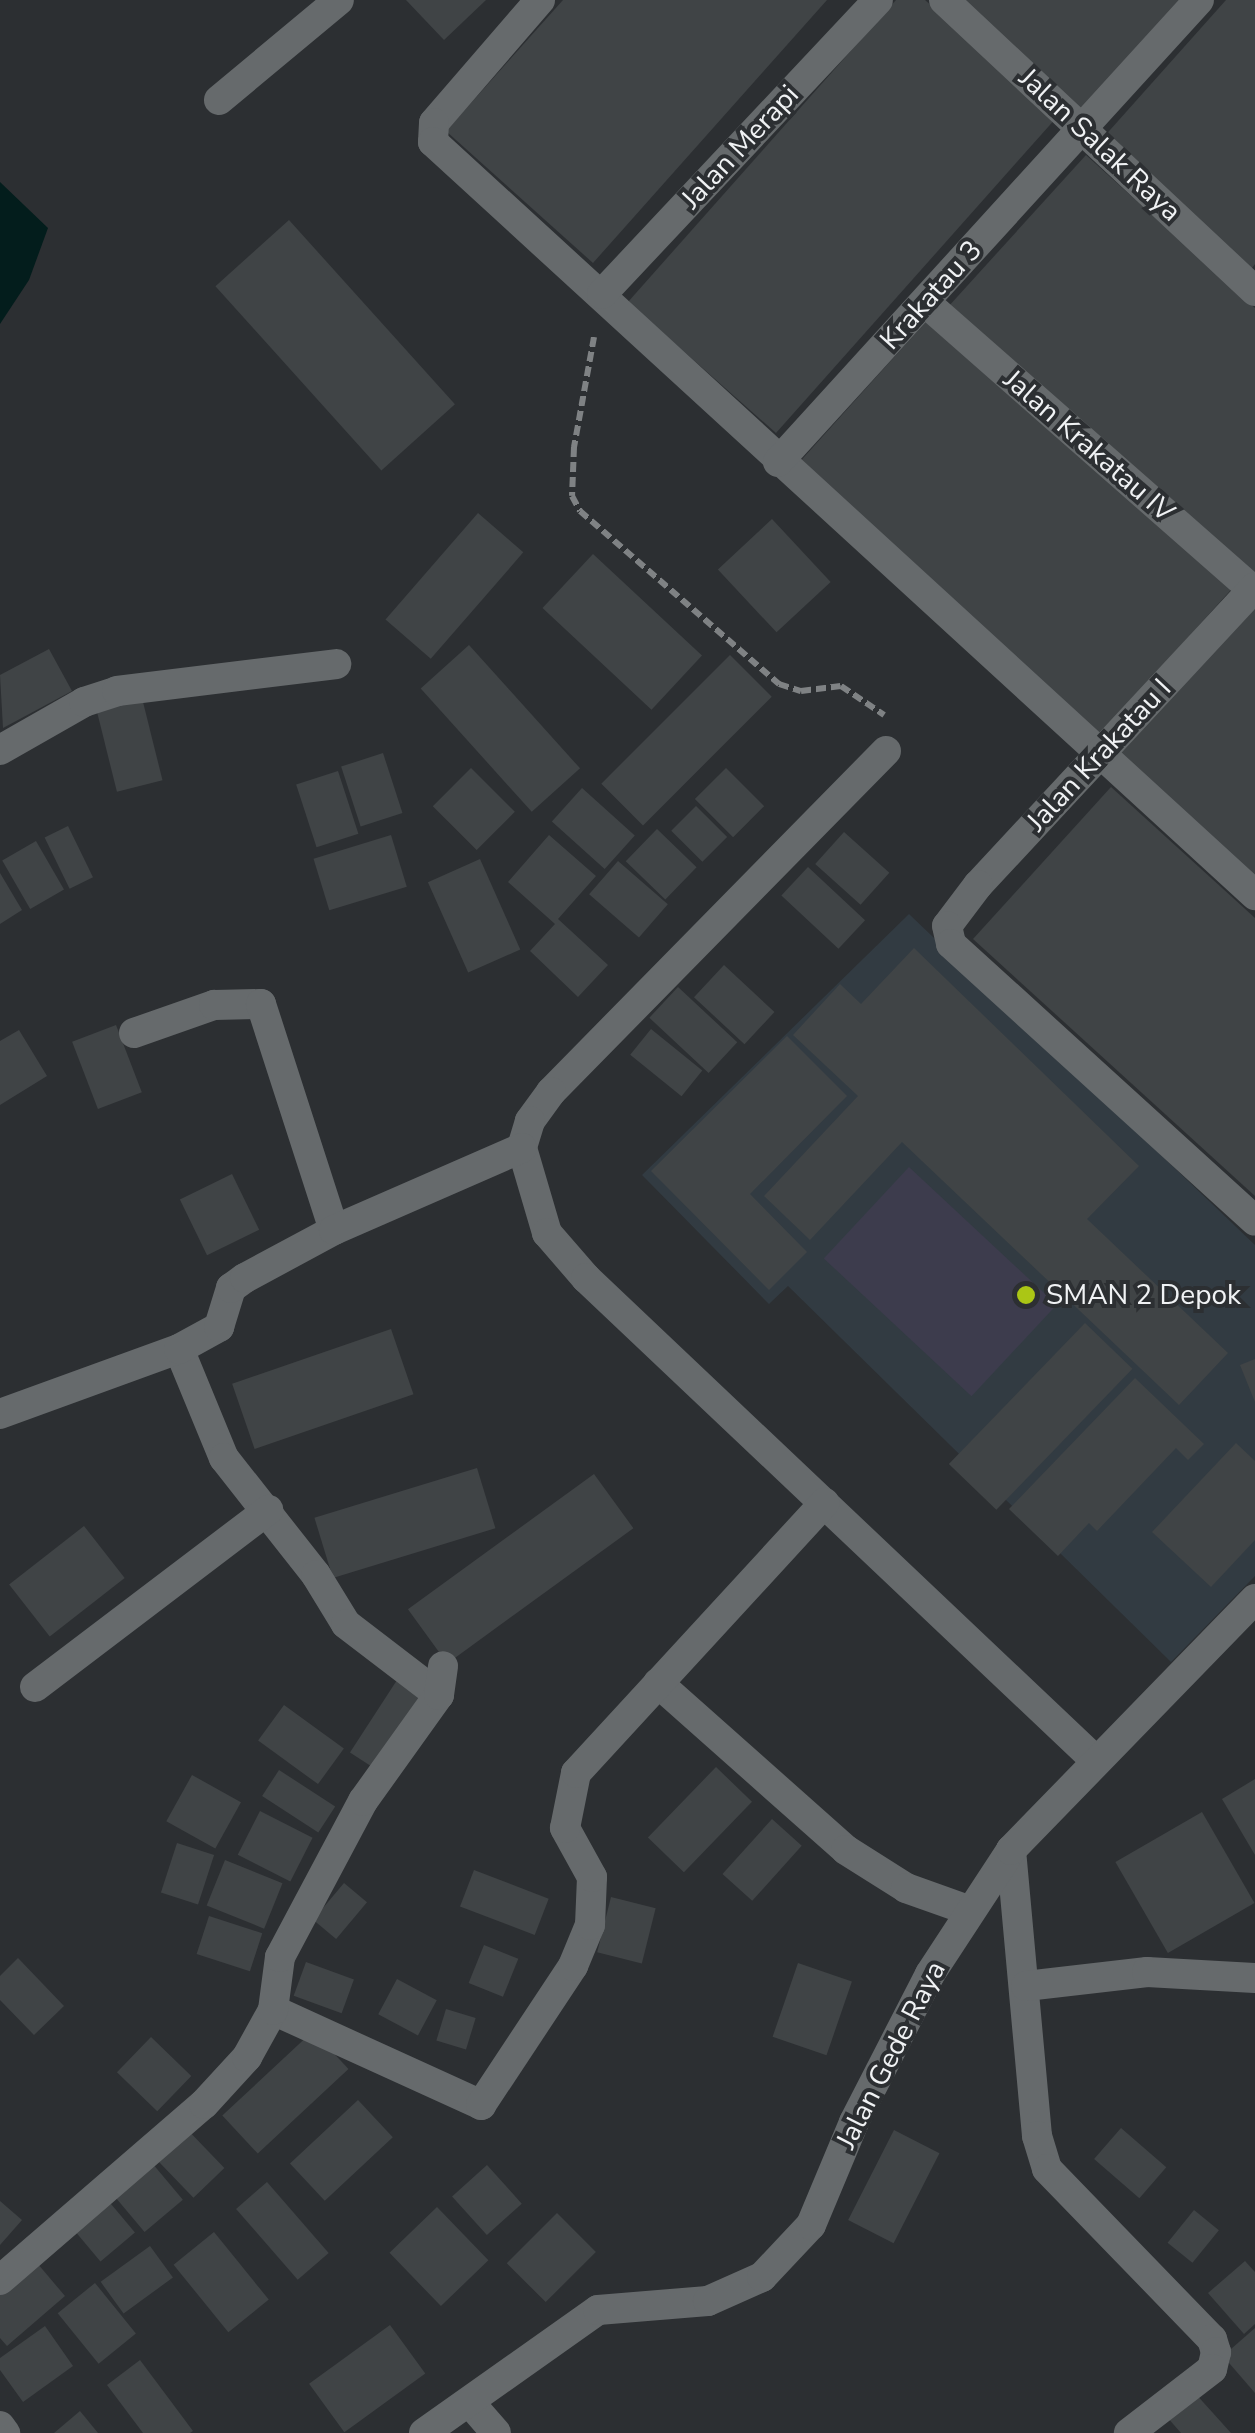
<!DOCTYPE html>
<style>
body{margin:0}
#map{position:relative;width:1255px;height:2433px;overflow:hidden;background:#2c2f32;font-family:"Nunito Sans",sans-serif}
div>[style]{position:absolute}
.built>*{inset:0;background:#323b42}
.green>*{inset:0;background:#3d3c4d;transform-origin:0 0}
.water>*{inset:0;background:#031d1c}
.building>*{inset:0;background:#404446;transform-origin:0 0}
.path>*{height:6px;margin-top:-3px;transform-origin:0;background:repeating-linear-gradient(90deg,#7f8284 0 10px,transparent 0 15px)}
.street>*{height:30px;margin:-15px;padding:0 15px;transform-origin:15px;border-radius:15px;background:#666a6c}
.dots>*{width:28px;height:28px;translate:-50% -50%;box-sizing:border-box;border:5px solid #2c2f32;border-radius:50%}
span{translate:-50% -50%;white-space:nowrap;text-align:center;line-height:1.15;-webkit-text-stroke:8px #2c2f32;paint-order:stroke}
.street-label{font-size:28px;color:#f0f2f4}
.poi-label{font-size:28px;color:#f0f2f4}
.left{translate:0 -50%;text-align:left}
</style>
<div id="map">
<div class="built">
<div style="clip-path:polygon(909px 914px,1255px 1245px,1255px 1576px,1171px 1662px,788px 1286px,769px 1304px,642px 1175px)"></div>
</div>
<div class="green">
<div style="left:909px;top:1167px;width:202px;height:125px;rotate:43deg"></div>
</div>
<div class="water">
<div style="clip-path:polygon(0 182px,48px 228px,29px 280px,0 324px)"></div>
</div>
<div class="building">
<div style="clip-path:polygon(406px 0,486px 0,444px 40px)"></div>
<div style="clip-path:polygon(563px 0,827px 0,593px 263px,446px 131px)"></div>
<div style="clip-path:polygon(896px 0,925px 0,1057px 117px,776px 433px,628px 302px)"></div>
<div style="clip-path:polygon(957px 0,1181px 0,1082px 112px)"></div>
<div style="clip-path:polygon(1226px 0,1255px 0,1255px 264px,1250px 271px,1102px 139px)"></div>
<div style="clip-path:polygon(1086px 155px,1255px 308px,1255px 574px,948px 307px)"></div>
<div style="left:289px;top:220px;width:248px;height:99px;rotate:48deg"></div>
<div style="left:932px;top:315px;width:406px;height:206px;rotate:42deg"></div>
<div style="left:478px;top:513px;width:60px;height:141px;rotate:41deg"></div>
<div style="left:772px;top:519px;width:86px;height:74px;rotate:47deg"></div>
<div style="left:593px;top:554px;width:149px;height:74px;rotate:43deg"></div>
<div style="clip-path:polygon(1255px 599px,1255px 878px,1117px 753px)"></div>
<div style="left:469px;top:645px;width:166px;height:65px;rotate:48deg"></div>
<div style="clip-path:polygon(49px 649px,72px 691px,3px 728px,0 675px)"></div>
<div style="left:730px;top:655px;width:59px;height:182px;rotate:45deg"></div>
<div style="left:141px;top:694px;width:89px;height:47px;rotate:76deg"></div>
<div style="left:383px;top:753px;width:63px;height:44px;rotate:72deg"></div>
<div style="left:471px;top:768px;width:62px;height:54px;rotate:45deg"></div>
<div style="left:726px;top:768px;width:54px;height:44px;rotate:45deg"></div>
<div style="left:338px;top:771px;width:66px;height:44px;rotate:72deg"></div>
<div style="clip-path:polygon(1111px 787px,1255px 918px,1255px 1196px,973px 939px)"></div>
<div style="left:582px;top:788px;width:71px;height:45px;rotate:42deg"></div>
<div style="left:696px;top:806px;width:44px;height:35px;rotate:45deg"></div>
<div style="left:68px;top:826px;width:57px;height:26px;rotate:64deg"></div>
<div style="left:657px;top:829px;width:55px;height:45px;rotate:44deg"></div>
<div style="left:844px;top:832px;width:61px;height:43px;rotate:42deg"></div>
<div style="left:391px;top:835px;width:54px;height:81px;rotate:73deg"></div>
<div style="clip-path:polygon(549px 835px,596px 876px,558px 919px,608px 965px,578px 997px,530px 951px,555px 924px,508px 882px)"></div>
<div style="left:36px;top:841px;width:56px;height:39px;rotate:60deg"></div>
<div style="left:480px;top:859px;width:99px;height:57px;rotate:66deg"></div>
<div style="left:618px;top:861px;width:66px;height:44px;rotate:41deg"></div>
<div style="left:808px;top:867px;width:78px;height:39px;rotate:43deg"></div>
<div style="clip-path:polygon(0 873px,22px 910px,0 924px)"></div>
<div style="clip-path:polygon(914px 948px,1139px 1166px,1087px 1219px,1228px 1353px,1179px 1405px,902px 1142px,810px 1240px,764px 1196px,858px 1096px,793px 1035px,840px 984px,861px 1004px)"></div>
<div style="left:724px;top:965px;width:69px;height:44px;rotate:43deg"></div>
<div style="left:678px;top:987px;width:81px;height:42px;rotate:43deg"></div>
<div style="left:116px;top:1025px;width:72px;height:47px;rotate:69deg"></div>
<div style="left:651px;top:1029px;width:66px;height:33px;rotate:39deg"></div>
<div style="clip-path:polygon(19px 1030px,47px 1076px,0 1105px,0 1041px)"></div>
<div style="clip-path:polygon(787px 1036px,847px 1096px,750px 1194px,807px 1252px,769px 1290px,651px 1171px)"></div>
<div style="left:232px;top:1174px;width:62px;height:58px;rotate:64deg"></div>
<div style="left:1085px;top:1323px;width:66px;height:196px;rotate:44deg"></div>
<div style="left:391px;top:1329px;width:69px;height:168px;rotate:71deg"></div>
<div style="clip-path:polygon(1255px 1359px,1255px 1402px,1240px 1365px)"></div>
<div style="clip-path:polygon(1135px 1378px,1204px 1444px,1188px 1460px,1176px 1448px,1097px 1531px,1089px 1523px,1058px 1556px,1009px 1509px)"></div>
<div style="clip-path:polygon(1236px 1443px,1255px 1461px,1255px 1540px,1211px 1587px,1152px 1532px)"></div>
<div style="left:477px;top:1468px;width:63px;height:170px;rotate:73deg"></div>
<div style="left:594px;top:1474px;width:67px;height:230px;rotate:54deg"></div>
<div style="left:84px;top:1526px;width:66px;height:95px;rotate:52deg"></div>
<div style="left:399px;top:1677px;width:35px;height:90px;rotate:33deg"></div>
<div style="left:284px;top:1705px;width:74px;height:44px;rotate:36deg"></div>
<div style="left:716px;top:1767px;width:50px;height:98px;rotate:44deg"></div>
<div style="left:279px;top:1770px;width:67px;height:31px;rotate:33deg"></div>
<div style="left:192px;top:1775px;width:56px;height:53px;rotate:29deg"></div>
<div style="clip-path:polygon(1255px 1779px,1255px 1855px,1222px 1799px)"></div>
<div style="left:260px;top:1811px;width:59px;height:49px;rotate:27deg"></div>
<div style="left:1202px;top:1812px;width:105px;height:100px;rotate:60deg"></div>
<div style="left:772px;top:1819px;width:40px;height:74px;rotate:42deg"></div>
<div style="left:177px;top:1843px;width:39px;height:52px;rotate:18deg"></div>
<div style="left:225px;top:1860px;width:62px;height:49px;rotate:22deg"></div>
<div style="left:474px;top:1870px;width:80px;height:39px;rotate:21deg"></div>
<div style="left:344px;top:1883px;width:30px;height:48px;rotate:40deg"></div>
<div style="left:611px;top:1897px;width:46px;height:57px;rotate:14deg"></div>
<div style="left:209px;top:1916px;width:56px;height:40px;rotate:18deg"></div>
<div style="left:484px;top:1945px;width:37px;height:41px;rotate:22deg"></div>
<div style="clip-path:polygon(18px 1958px,64px 2006px,34px 2035px,0 2000px,0 1976px)"></div>
<div style="left:306px;top:1962px;width:51px;height:36px;rotate:20deg"></div>
<div style="left:798px;top:1963px;width:57px;height:78px;rotate:19deg"></div>
<div style="left:397px;top:1979px;width:45px;height:40px;rotate:28deg"></div>
<div style="left:446px;top:2009px;width:31px;height:33px;rotate:17deg"></div>
<div style="left:313px;top:2031px;width:52px;height:124px;rotate:47deg"></div>
<div style="left:151px;top:2037px;width:56px;height:49px;rotate:44deg"></div>
<div style="left:358px;top:2100px;width:51px;height:93px;rotate:47deg"></div>
<div style="left:182px;top:2124px;width:61px;height:43px;rotate:46deg"></div>
<div style="left:1121px;top:2128px;width:60px;height:41px;rotate:41deg"></div>
<div style="left:894px;top:2130px;width:51px;height:101px;rotate:27deg"></div>
<div style="left:152px;top:2163px;width:48px;height:50px;rotate:50deg"></div>
<div style="left:487px;top:2165px;width:52px;height:47px;rotate:48deg"></div>
<div style="left:267px;top:2182px;width:94px;height:41px;rotate:49deg"></div>
<div style="left:106px;top:2198px;width:45px;height:45px;rotate:50deg"></div>
<div style="clip-path:polygon(0 2201px,22px 2220px,0 2245px)"></div>
<div style="left:437px;top:2207px;width:74px;height:66px;rotate:46deg"></div>
<div style="left:1194px;top:2210px;width:32px;height:42px;rotate:39deg"></div>
<div style="left:557px;top:2213px;width:55px;height:71px;rotate:45deg"></div>
<div style="left:214px;top:2232px;width:87px;height:52px;rotate:51deg"></div>
<div style="left:150px;top:2246px;width:39px;height:61px;rotate:54deg"></div>
<div style="clip-path:polygon(32px 2257px,65px 2296px,7px 2346px,0 2338px,0 2284px)"></div>
<div style="clip-path:polygon(1245px 2261px,1255px 2272px,1255px 2324px,1244px 2334px,1208px 2293px)"></div>
<div style="left:95px;top:2283px;width:65px;height:48px;rotate:51deg"></div>
<div style="left:390px;top:2325px;width:60px;height:100px;rotate:54deg"></div>
<div style="clip-path:polygon(45px 2326px,73px 2366px,23px 2402px,0 2370px,0 2358px)"></div>
<div style="clip-path:polygon(1255px 2328px,1255px 2393px,1223px 2356px)"></div>
<div style="clip-path:polygon(140px 2360px,193px 2431px,190px 2433px,143px 2433px,107px 2385px)"></div>
<div style="clip-path:polygon(1194px 2392px,1231px 2433px,1181px 2433px,1167px 2417px)"></div>
<div style="clip-path:polygon(80px 2411px,98px 2433px,54px 2433px)"></div>
</div>
<div class="path">
<div style="left:594px;top:337px;width:112px;rotate:100.3deg"></div>
<div style="left:574px;top:447px;width:49px;rotate:92.3deg"></div>
<div style="left:572px;top:496px;width:17px;rotate:62deg"></div>
<div style="left:580px;top:511px;width:264px;rotate:41deg"></div>
<div style="left:779px;top:684px;width:23px;rotate:18deg"></div>
<div style="left:801px;top:691px;width:40px;rotate:-7.1deg"></div>
<div style="left:841px;top:686px;width:52px;rotate:34deg"></div>
</div>
<div class="street">
<div style="left:540px;top:0;width:162px;rotate:130.8deg"></div>
<div style="left:434px;top:123px;width:19px;rotate:93deg"></div>
<div style="left:433px;top:142px;width:1115px;rotate:42.49deg"></div>
<div style="left:944px;top:0;width:426px;rotate:43.1deg"></div>
<div style="left:219px;top:100px;width:156px;rotate:-39.8deg"></div>
<div style="left:602px;top:294px;width:403px;rotate:-46.8deg"></div>
<div style="left:925px;top:302px;width:439px;rotate:41.3deg"></div>
<div style="left:778px;top:462px;width:625px;rotate:-47.66deg"></div>
<div style="left:1255px;top:587px;width:407px;rotate:132.9deg"></div>
<div style="left:978px;top:885px;width:51px;rotate:127.1deg"></div>
<div style="left:947px;top:926px;width:18px;rotate:77deg"></div>
<div style="left:951px;top:944px;width:411px;rotate:42.3deg"></div>
<div style="left:0;top:750px;width:97px;rotate:-29.7deg"></div>
<div style="left:84px;top:702px;width:35px;rotate:-18deg"></div>
<div style="left:117px;top:691px;width:221px;rotate:-7deg"></div>
<div style="left:886px;top:751px;width:478px;rotate:134.5deg"></div>
<div style="left:551px;top:1092px;width:36px;rotate:126deg"></div>
<div style="left:530px;top:1121px;width:28px;rotate:107deg"></div>
<div style="left:522px;top:1148px;width:89px;rotate:73.6deg"></div>
<div style="left:547px;top:1233px;width:60px;rotate:49.1deg"></div>
<div style="left:586px;top:1278px;width:702px;rotate:43.44deg"></div>
<div style="left:134px;top:1033px;width:85px;rotate:-19.3deg"></div>
<div style="left:214px;top:1005px;width:47px;rotate:-1.2deg"></div>
<div style="left:261px;top:1004px;width:237px;rotate:72.1deg"></div>
<div style="left:179px;top:1349px;width:118px;rotate:67.6deg"></div>
<div style="left:224px;top:1458px;width:149px;rotate:51.8deg"></div>
<div style="left:316px;top:1575px;width:57px;rotate:58.5deg"></div>
<div style="left:346px;top:1624px;width:117px;rotate:37.4deg"></div>
<div style="left:0;top:1414px;width:190px;rotate:-20deg"></div>
<div style="left:179px;top:1349px;width:46px;rotate:-28.8deg"></div>
<div style="left:219px;top:1327px;width:41px;rotate:-72.9deg"></div>
<div style="left:231px;top:1288px;width:17px;rotate:-36deg"></div>
<div style="left:245px;top:1278px;width:101px;rotate:-28.3deg"></div>
<div style="left:334px;top:1230px;width:205px;rotate:-23.6deg"></div>
<div style="left:658px;top:1683px;width:251px;rotate:41.6deg"></div>
<div style="left:846px;top:1850px;width:71px;rotate:32.3deg"></div>
<div style="left:906px;top:1888px;width:66px;rotate:19.5deg"></div>
<div style="left:35px;top:1687px;width:293px;rotate:-37.2deg"></div>
<div style="left:1011px;top:1850px;width:287px;rotate:84.8deg"></div>
<div style="left:1037px;top:2136px;width:34px;rotate:73deg"></div>
<div style="left:1047px;top:2169px;width:237px;rotate:45.9deg"></div>
<div style="left:1212px;top:2339px;width:14px;rotate:73deg"></div>
<div style="left:1216px;top:2352px;width:17px;rotate:103deg"></div>
<div style="left:1212px;top:2369px;width:105px;rotate:142.4deg"></div>
<div style="left:1026px;top:1986px;width:122px;rotate:-6.6deg"></div>
<div style="left:1147px;top:1972px;width:108px;rotate:3.2deg"></div>
<div style="left:273px;top:2010px;width:229px;rotate:24.5deg"></div>
<div style="left:481px;top:2105px;width:167px;rotate:-56.5deg"></div>
<div style="left:573px;top:1966px;width:44px;rotate:-67.5deg"></div>
<div style="left:590px;top:1925px;width:48px;rotate:-87.6deg"></div>
<div style="left:592px;top:1877px;width:56px;rotate:-118.9deg"></div>
<div style="left:565px;top:1828px;width:56px;rotate:-78.7deg"></div>
<div style="left:576px;top:1773px;width:367px;rotate:-47.4deg"></div>
<div style="left:0;top:2280px;width:269px;rotate:-40.8deg"></div>
<div style="left:204px;top:2104px;width:64px;rotate:-47.5deg"></div>
<div style="left:247px;top:2057px;width:54px;rotate:-61deg"></div>
<div style="left:273px;top:2010px;width:53px;rotate:-82.5deg"></div>
<div style="left:280px;top:1957px;width:177px;rotate:-62deg"></div>
<div style="left:363px;top:1801px;width:130px;rotate:-54.4deg"></div>
<div style="left:439px;top:1695px;width:29px;rotate:-82deg"></div>
<div style="left:471px;top:2404px;width:38px;rotate:49deg"></div>
<div style="left:0;top:2426px;width:9px;rotate:54deg"></div>
<div style="left:424px;top:2433px;width:213px;rotate:-35.3deg"></div>
<div style="left:598px;top:2310px;width:110px;rotate:-4.7deg"></div>
<div style="left:708px;top:2301px;width:59px;rotate:-24deg"></div>
<div style="left:762px;top:2277px;width:71px;rotate:-46.7deg"></div>
<div style="left:811px;top:2225px;width:112px;rotate:-67.3deg"></div>
<div style="left:854px;top:2122px;width:166px;rotate:-62.8deg"></div>
<div style="left:930px;top:1974px;width:148px;rotate:-56.8deg"></div>
<div style="left:1011px;top:1850px;width:350px;rotate:-45.8deg"></div>
</div>
<div class="dots">
<div style="left:1026px;top:1295px;background:#abc615"></div>
</div>
<div class="street-label">
<span style="left:1100px;top:145px;rotate:43deg">Jalan Salak Raya</span>
<span style="left:740px;top:147px;rotate:-47deg">Jalan Merapi</span>
<span style="left:931px;top:295px;rotate:-48deg">Krakatau 3</span>
<span style="left:1089px;top:446px;rotate:41deg">Jalan Krakatau IV</span>
<span style="left:1099px;top:755px;rotate:-47deg">Jalan Krakatau I</span>
<span style="left:891px;top:2055px;rotate:-63deg">Jalan Gede Raya</span>
</div>
<div class="poi-label">
<span class="left" style="left:1046px;top:1295px">SMAN 2 Depok</span>
</div>
</div>
